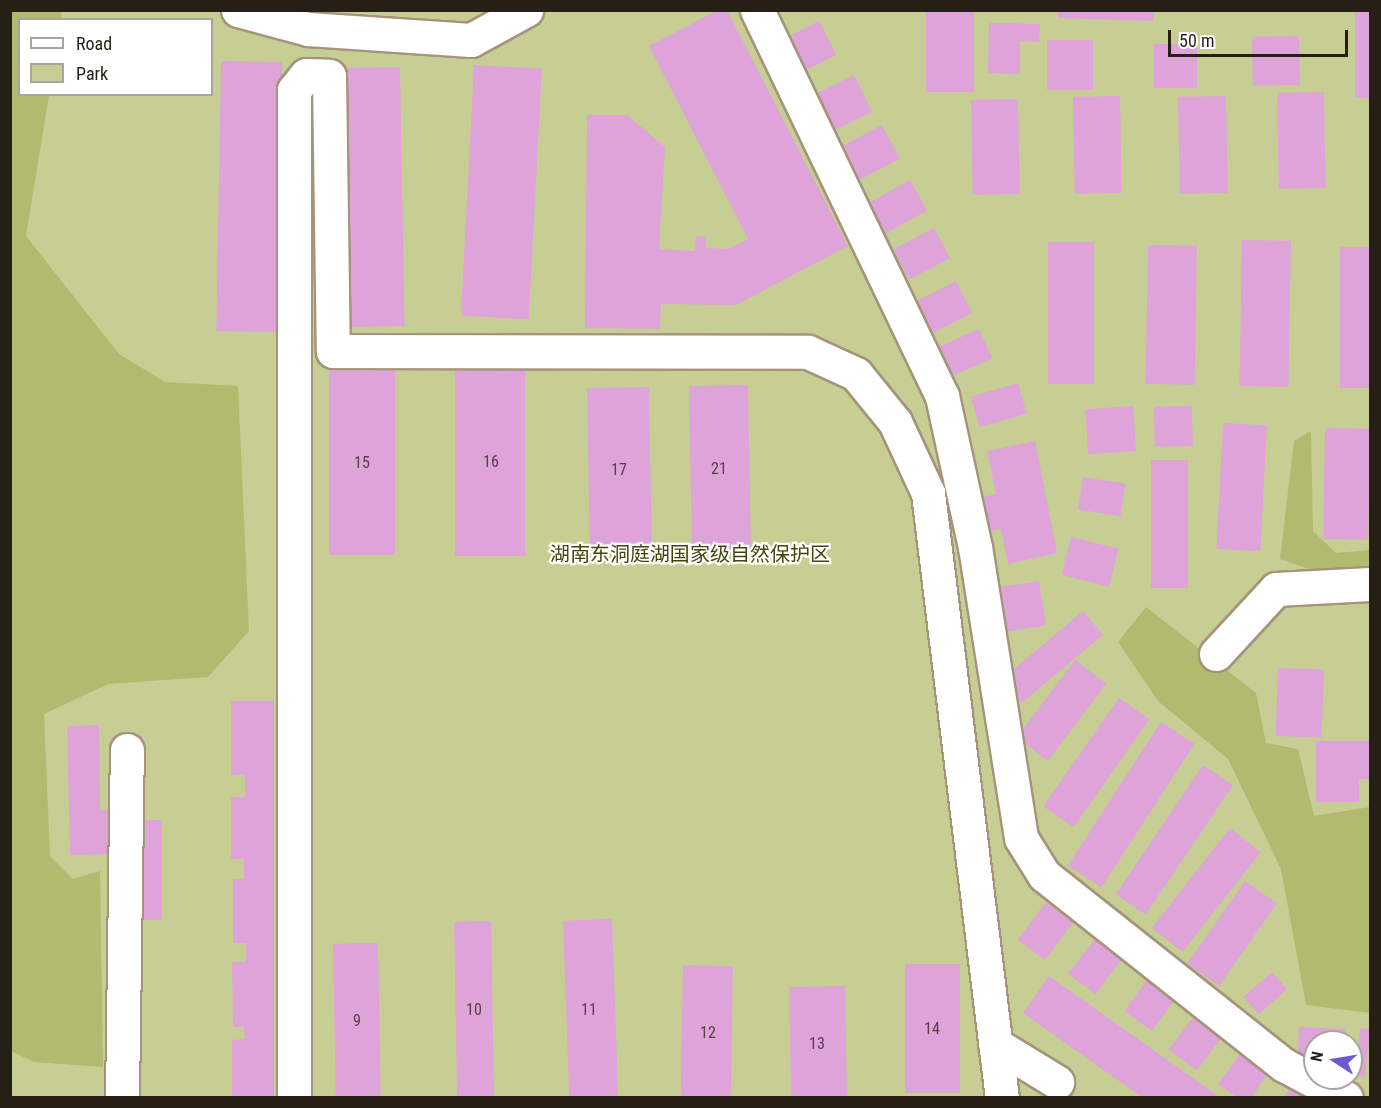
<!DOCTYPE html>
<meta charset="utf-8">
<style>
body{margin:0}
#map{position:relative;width:1381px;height:1108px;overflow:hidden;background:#ffebcf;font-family:"Roboto Condensed","Noto Sans SC",sans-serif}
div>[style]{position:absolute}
.green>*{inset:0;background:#c7ce94}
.forest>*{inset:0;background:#b1ba6e}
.building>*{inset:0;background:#dea3d8;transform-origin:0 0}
.roads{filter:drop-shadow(2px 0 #a6947a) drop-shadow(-2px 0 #a6947a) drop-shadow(0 2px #a6947a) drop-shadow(0 -2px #a6947a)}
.minor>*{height:33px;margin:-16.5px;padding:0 16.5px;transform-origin:16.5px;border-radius:16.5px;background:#fff}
span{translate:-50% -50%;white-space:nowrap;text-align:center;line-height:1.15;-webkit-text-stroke:4.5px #fff;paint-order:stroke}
.number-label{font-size:16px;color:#544046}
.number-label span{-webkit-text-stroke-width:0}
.park-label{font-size:20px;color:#42460c}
.frame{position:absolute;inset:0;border:12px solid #261f15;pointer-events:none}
.legend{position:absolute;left:18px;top:18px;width:195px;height:78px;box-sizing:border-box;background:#fff;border:2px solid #a8a5a1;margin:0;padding:8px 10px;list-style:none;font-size:18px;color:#261f15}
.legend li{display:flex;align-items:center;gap:12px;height:30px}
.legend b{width:30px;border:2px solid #a8a5a1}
.north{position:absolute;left:1303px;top:1030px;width:60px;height:60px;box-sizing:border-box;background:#fff;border:2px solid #a8a5a1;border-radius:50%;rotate:282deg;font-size:16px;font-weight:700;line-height:24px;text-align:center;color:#261f15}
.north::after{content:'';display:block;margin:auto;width:21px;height:27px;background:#6a5ad4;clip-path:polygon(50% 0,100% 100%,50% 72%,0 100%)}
.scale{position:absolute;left:1168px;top:30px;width:180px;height:27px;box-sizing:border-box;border:3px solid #261f15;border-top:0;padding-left:8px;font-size:18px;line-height:21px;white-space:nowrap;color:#261f15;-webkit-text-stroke:4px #fff;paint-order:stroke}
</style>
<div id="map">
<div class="green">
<div style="clip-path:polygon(evenodd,10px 11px,1370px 11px,1370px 1097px,11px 1097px,10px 11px,20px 20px,212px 20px,212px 94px,20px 94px,20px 20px,10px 11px,1315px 1042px,1351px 1042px,1351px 1078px,1315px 1078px,1315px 1042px)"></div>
</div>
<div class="forest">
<div style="clip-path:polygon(10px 11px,62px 11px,61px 19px,20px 20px,20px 94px,49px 95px,26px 236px,119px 354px,165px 382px,238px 386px,249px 631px,208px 677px,108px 684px,44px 714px,50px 856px,73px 879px,100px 871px,103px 1067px,34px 1062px,11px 1051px)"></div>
<div style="clip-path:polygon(1311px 431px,1313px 531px,1336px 553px,1370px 550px,1370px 568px,1323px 574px,1280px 559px,1294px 441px)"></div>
<div style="clip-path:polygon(1146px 607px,1256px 693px,1266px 743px,1298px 749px,1314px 816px,1370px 807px,1370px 1013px,1306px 1005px,1281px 869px,1228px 759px,1158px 701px,1118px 642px)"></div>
</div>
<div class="building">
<div style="clip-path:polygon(718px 10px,727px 10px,848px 246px,736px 305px,661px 304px,660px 329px,585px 328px,587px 115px,627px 115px,665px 147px,659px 249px,695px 251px,696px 236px,706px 237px,706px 248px,728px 249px,748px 239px,649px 46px)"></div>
<div style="left:926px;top:10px;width:48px;height:82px"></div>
<div style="clip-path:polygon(1058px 10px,1154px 10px,1153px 21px,1058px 18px)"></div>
<div style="left:1355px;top:10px;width:15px;height:88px"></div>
<div style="left:819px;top:21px;width:38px;height:40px;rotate:63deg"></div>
<div style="clip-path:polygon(989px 23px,1040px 24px,1039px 42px,1020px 41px,1020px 74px,988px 73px)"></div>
<div style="left:1299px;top:36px;width:49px;height:47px;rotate:89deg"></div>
<div style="left:1093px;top:40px;width:50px;height:46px;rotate:90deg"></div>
<div style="left:1154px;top:44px;width:43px;height:44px"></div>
<div style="left:221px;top:61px;width:61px;height:270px;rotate:1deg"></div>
<div style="left:474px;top:65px;width:68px;height:251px;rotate:3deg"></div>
<div style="left:400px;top:67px;width:259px;height:59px;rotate:89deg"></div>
<div style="left:854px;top:75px;width:41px;height:44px;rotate:64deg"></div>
<div style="left:1324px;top:92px;width:96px;height:47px;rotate:89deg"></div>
<div style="left:1120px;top:96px;width:97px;height:47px;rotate:89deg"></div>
<div style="left:1226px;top:96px;width:97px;height:48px;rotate:89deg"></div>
<div style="left:1018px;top:99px;width:95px;height:47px;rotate:89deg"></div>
<div style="left:882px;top:125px;width:38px;height:48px;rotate:62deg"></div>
<div style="left:910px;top:180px;width:35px;height:47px;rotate:61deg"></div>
<div style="left:934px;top:228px;width:34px;height:46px;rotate:62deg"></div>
<div style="left:1242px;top:240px;width:49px;height:146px;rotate:1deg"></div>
<div style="left:1048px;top:242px;width:46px;height:142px"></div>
<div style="left:1148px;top:245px;width:49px;height:139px;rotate:1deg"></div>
<div style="left:1340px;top:247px;width:30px;height:141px"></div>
<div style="left:956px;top:281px;width:36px;height:44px;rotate:63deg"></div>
<div style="left:979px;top:329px;width:32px;height:43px;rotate:66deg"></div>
<div style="left:455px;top:369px;width:70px;height:187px"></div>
<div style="left:395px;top:370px;width:185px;height:66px;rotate:90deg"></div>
<div style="left:1018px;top:383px;width:32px;height:49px;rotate:74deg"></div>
<div style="left:748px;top:385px;width:168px;height:59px;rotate:89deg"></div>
<div style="left:649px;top:387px;width:164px;height:62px;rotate:89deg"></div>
<div style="left:1133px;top:406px;width:45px;height:48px;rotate:86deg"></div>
<div style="left:1192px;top:406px;width:40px;height:38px;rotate:89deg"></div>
<div style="left:1223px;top:423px;width:44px;height:126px;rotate:3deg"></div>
<div style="left:1325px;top:428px;width:45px;height:111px;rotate:1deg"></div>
<div style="clip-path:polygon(1035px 441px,1057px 553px,1008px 564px,1001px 529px,985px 532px,979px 498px,996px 494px,987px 451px)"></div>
<div style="left:1188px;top:460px;width:128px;height:37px;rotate:90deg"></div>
<div style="left:1083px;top:477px;width:43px;height:33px;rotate:9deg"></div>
<div style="left:1071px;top:537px;width:49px;height:39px;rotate:14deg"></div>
<div style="left:1039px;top:581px;width:45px;height:43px;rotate:81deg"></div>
<div style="left:1083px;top:611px;width:31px;height:106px;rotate:50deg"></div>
<div style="left:1075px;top:660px;width:39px;height:97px;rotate:37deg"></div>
<div style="left:1278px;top:668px;width:46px;height:68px;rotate:2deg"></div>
<div style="left:1119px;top:698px;width:37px;height:132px;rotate:35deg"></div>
<div style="clip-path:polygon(231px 701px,274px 701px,274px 1098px,232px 1098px,232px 1040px,245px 1039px,244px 1027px,233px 1027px,232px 962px,246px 962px,246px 943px,233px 943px,233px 879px,244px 879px,244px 859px,231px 859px,231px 797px,245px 797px,245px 775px,231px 775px)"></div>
<div style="left:1161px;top:722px;width:40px;height:171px;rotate:33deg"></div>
<div style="clip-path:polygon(99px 725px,100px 810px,114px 810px,115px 854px,70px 855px,67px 726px)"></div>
<div style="clip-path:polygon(1316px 741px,1370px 741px,1370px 779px,1359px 779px,1359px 802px,1316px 802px)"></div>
<div style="left:1203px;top:765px;width:36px;height:156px;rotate:34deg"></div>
<div style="left:130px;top:820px;width:32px;height:100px"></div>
<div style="left:1230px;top:828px;width:39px;height:127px;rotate:38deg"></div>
<div style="left:1245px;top:881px;width:39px;height:101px;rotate:35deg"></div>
<div style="left:1046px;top:902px;width:34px;height:47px;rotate:37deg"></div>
<div style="left:612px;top:919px;width:179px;height:49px;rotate:88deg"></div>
<div style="left:491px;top:921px;width:177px;height:37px;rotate:89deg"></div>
<div style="left:1096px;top:937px;width:34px;height:46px;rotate:37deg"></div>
<div style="left:378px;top:943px;width:155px;height:45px;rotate:89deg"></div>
<div style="left:960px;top:964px;width:129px;height:55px;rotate:90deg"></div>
<div style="left:733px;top:966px;width:132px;height:50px;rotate:91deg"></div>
<div style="left:1272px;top:972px;width:23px;height:38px;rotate:49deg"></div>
<div style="left:1152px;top:973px;width:34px;height:47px;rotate:36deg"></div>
<div style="clip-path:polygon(1049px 976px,1221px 1098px,1143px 1098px,1023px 1013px)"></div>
<div style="left:845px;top:986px;width:112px;height:56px;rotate:89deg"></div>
<div style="left:1197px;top:1012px;width:35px;height:47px;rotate:37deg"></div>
<div style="clip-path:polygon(1299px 1027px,1345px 1029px,1344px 1042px,1315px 1042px,1315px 1070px,1298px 1052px)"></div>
<div style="left:1360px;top:1028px;width:10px;height:48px;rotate:6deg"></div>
<div style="clip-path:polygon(1246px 1046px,1273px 1066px,1251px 1098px,1238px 1098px,1218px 1084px)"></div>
<div style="clip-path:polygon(1295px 1082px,1316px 1098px,1283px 1098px)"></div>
</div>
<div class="roads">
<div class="minor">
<div style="left:238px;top:10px;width:73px;rotate:15.2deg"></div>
<div style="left:308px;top:29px;width:163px;rotate:3.9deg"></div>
<div style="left:471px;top:40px;width:63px;rotate:-28.6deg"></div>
<div style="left:757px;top:10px;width:428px;rotate:64.4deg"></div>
<div style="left:942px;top:396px;width:155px;rotate:77.7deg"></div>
<div style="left:975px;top:547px;width:295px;rotate:81deg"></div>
<div style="left:1021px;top:838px;width:44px;rotate:58.1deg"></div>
<div style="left:1044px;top:875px;width:306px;rotate:38.4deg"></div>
<div style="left:1284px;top:1065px;width:70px;rotate:28deg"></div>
<div style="left:1216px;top:654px;width:88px;rotate:-47.3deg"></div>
<div style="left:1276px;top:589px;width:94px;rotate:-3deg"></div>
<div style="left:995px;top:1044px;width:73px;rotate:31.5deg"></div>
<div style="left:122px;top:1098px;width:348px;rotate:-89.2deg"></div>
<div style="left:294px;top:1098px;width:1008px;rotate:-90deg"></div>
<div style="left:294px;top:90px;width:19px;rotate:-51deg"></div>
<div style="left:306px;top:75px;width:23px;rotate:2deg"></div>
<div style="left:329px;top:76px;width:275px;rotate:89.2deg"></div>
<div style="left:333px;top:351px;width:475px;rotate:0.1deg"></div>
<div style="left:808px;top:352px;width:53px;rotate:24.6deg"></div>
<div style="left:856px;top:374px;width:62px;rotate:50.9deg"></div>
<div style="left:895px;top:422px;width:78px;rotate:65.1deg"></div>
<div style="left:928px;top:493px;width:610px;rotate:83.03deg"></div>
</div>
</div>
<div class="number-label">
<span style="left:491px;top:462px">16</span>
<span style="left:362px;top:463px">15</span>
<span style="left:719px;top:469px">21</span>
<span style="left:619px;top:470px">17</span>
<span style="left:474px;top:1010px">10</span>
<span style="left:589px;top:1010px">11</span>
<span style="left:357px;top:1021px">9</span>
<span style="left:932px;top:1029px">14</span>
<span style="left:708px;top:1033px">12</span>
<span style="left:817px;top:1044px">13</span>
</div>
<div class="park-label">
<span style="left:690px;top:554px">湖南东洞庭湖国家级自然保护区</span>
</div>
<div class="frame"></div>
<ul class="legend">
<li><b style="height:8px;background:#fff"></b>Road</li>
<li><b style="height:16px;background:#c7ce94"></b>Park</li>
</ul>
<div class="north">N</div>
<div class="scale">50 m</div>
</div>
